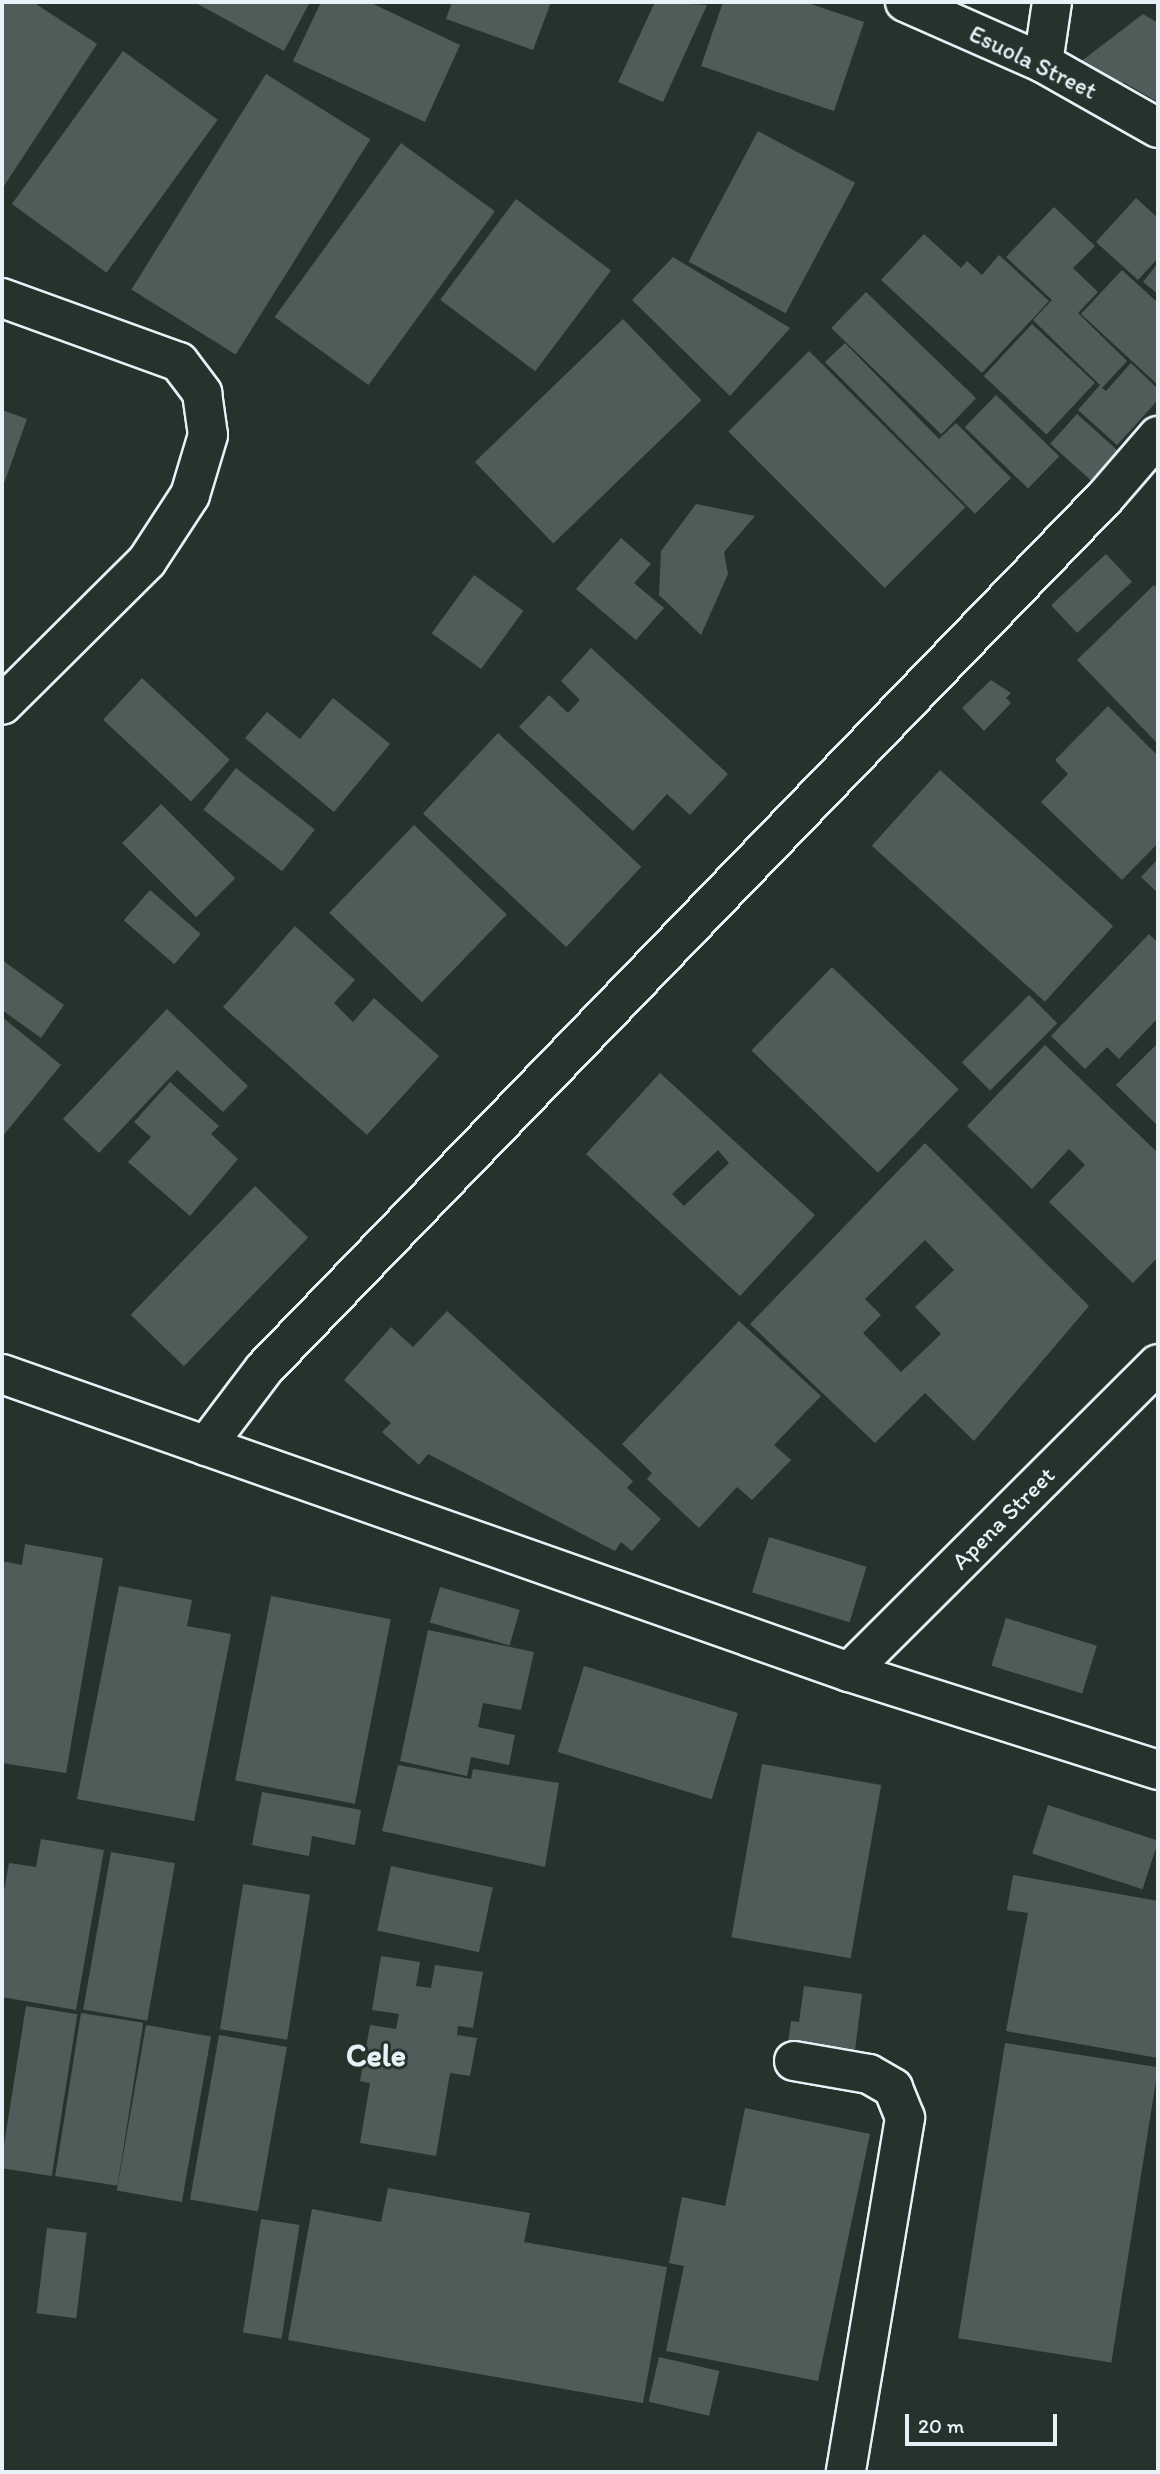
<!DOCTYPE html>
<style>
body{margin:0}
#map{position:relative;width:1160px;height:2474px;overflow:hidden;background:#26332d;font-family:Itim,sans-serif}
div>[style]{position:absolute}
.building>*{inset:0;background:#505c59;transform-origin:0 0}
.roads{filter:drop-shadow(2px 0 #e8f1f8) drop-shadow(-2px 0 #e8f1f8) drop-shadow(0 2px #e8f1f8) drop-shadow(0 -2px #e8f1f8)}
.minor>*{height:38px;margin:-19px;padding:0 19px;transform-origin:19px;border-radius:19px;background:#26332d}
span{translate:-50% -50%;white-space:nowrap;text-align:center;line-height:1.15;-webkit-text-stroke:6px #26332d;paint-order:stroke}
.street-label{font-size:24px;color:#e8f1f8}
.district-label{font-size:32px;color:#e8f1f8;font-weight:700}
.frame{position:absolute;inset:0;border:4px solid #e8f1f8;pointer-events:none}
.scale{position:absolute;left:905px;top:2414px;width:152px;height:32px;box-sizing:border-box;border:4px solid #e8f1f8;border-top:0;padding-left:9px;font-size:21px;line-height:24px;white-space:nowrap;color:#e8f1f8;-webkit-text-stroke:5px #26332d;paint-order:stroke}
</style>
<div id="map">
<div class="building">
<div style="clip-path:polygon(2px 2px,33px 2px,97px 44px,2px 189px)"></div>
<div style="clip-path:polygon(194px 2px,310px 2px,284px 51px)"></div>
<div style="clip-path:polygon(321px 2px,369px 2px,460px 45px,425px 122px,293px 61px)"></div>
<div style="clip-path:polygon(452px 2px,551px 2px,533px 50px,446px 19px)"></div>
<div style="clip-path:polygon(655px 2px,707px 5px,663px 102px,618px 82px)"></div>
<div style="clip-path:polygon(723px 2px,805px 2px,864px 22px,834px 111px,701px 66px)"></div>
<div style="clip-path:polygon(1143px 14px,1158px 23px,1158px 102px,1123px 82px,1120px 88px,1075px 66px)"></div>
<div style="left:123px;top:51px;width:117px;height:189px;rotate:36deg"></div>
<div style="left:266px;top:74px;width:123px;height:254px;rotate:32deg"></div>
<div style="left:758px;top:131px;width:110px;height:148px;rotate:28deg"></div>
<div style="left:401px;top:143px;width:116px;height:215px;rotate:36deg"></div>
<div style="clip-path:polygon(1136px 198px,1158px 218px,1158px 258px,1138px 280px,1096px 242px)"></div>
<div style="left:516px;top:199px;width:119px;height:126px;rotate:37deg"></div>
<div style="clip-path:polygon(1054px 207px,1095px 246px,1073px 268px,1098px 292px,1078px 313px,1127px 361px,1102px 388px,1106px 391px,1131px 363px,1158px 389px,1158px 400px,1117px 445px,1078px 410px,1100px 385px,1033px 320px,1052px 300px,1006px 257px)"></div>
<div style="clip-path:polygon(924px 234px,961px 268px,967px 261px,982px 275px,999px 255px,1049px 301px,982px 373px,881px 280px)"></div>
<div style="clip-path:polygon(673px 257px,790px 328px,730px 396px,632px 300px)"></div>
<div style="clip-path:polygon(1158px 263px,1158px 294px,1143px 282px)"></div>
<div style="clip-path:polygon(1122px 270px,1158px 303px,1158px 385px,1081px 314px)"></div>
<div style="left:866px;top:292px;width:153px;height:50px;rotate:44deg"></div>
<div style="left:623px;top:319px;width:113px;height:206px;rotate:46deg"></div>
<div style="left:1032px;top:324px;width:86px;height:71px;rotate:43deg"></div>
<div style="clip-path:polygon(845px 343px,939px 439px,956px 423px,1011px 478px,975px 514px,825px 362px)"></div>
<div style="left:809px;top:351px;width:221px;height:114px;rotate:45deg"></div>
<div style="left:996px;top:395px;width:88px;height:45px;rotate:44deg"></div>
<div style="clip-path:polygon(2px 410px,27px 419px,2px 489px)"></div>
<div style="left:1077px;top:414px;width:55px;height:40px;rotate:42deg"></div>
<div style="clip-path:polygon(696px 504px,755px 516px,724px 552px,728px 574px,701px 635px,659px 595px,661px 551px)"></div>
<div style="clip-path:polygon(621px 538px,651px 564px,634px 583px,664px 608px,636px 640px,576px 589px)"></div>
<div style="left:1106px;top:554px;width:38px;height:75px;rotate:47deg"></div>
<div style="left:474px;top:575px;width:61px;height:72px;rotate:36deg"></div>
<div style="clip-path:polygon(1154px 585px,1158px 589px,1158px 744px,1077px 660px)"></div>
<div style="clip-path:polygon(591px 648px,728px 774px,690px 815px,667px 794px,633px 831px,519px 727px,549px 695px,568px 713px,580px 700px,561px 681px)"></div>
<div style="left:142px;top:678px;width:120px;height:57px;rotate:43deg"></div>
<div style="clip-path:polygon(991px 680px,1011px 693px,1006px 698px,1011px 703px,984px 731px,962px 708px)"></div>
<div style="clip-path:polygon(333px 698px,390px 744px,334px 812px,245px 738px,267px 712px,300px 739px)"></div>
<div style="clip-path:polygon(1108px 706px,1158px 756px,1158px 843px,1122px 880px,1041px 802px,1068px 774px,1055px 760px)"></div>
<div style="left:498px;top:733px;width:196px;height:110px;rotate:43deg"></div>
<div style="left:236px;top:768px;width:100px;height:53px;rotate:38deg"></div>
<div style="left:940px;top:770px;width:233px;height:102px;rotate:42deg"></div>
<div style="left:161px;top:804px;width:105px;height:55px;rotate:45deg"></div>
<div style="left:414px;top:825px;width:129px;height:122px;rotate:44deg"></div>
<div style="clip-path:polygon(1158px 859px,1158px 893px,1141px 877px)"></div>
<div style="left:150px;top:890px;width:67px;height:40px;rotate:41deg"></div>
<div style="clip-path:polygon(295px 926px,355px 980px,334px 1003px,353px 1022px,374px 998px,439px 1056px,367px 1135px,223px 1007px)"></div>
<div style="clip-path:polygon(1149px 934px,1158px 943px,1158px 1018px,1119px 1059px,1107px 1047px,1085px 1069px,1051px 1036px)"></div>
<div style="clip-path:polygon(2px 960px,64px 1005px,41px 1038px,2px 1010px)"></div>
<div style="left:832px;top:967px;width:176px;height:116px;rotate:44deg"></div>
<div style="left:1029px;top:995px;width:40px;height:95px;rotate:45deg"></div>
<div style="clip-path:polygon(167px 1009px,248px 1086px,223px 1112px,177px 1070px,99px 1153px,63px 1119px)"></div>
<div style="clip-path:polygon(2px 1017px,61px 1065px,2px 1137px)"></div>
<div style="clip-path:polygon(1158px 1043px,1158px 1126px,1116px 1085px)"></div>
<div style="clip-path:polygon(1045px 1045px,1158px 1153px,1158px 1257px,1133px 1283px,1049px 1202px,1085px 1165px,1069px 1149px,1032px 1189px,967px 1126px)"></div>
<div style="clip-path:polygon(evenodd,660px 1073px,815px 1215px,740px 1296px,586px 1154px,660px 1073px,718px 1150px,729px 1163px,684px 1206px,672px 1194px,718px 1150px)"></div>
<div style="clip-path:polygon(170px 1082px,219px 1126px,211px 1134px,238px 1159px,190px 1216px,128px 1162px,151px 1137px,134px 1122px)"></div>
<div style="clip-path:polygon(evenodd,925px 1143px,1089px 1306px,974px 1441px,925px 1393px,875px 1443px,750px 1324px,925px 1143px,925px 1240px,954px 1270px,915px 1307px,941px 1334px,901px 1372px,863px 1333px,881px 1315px,865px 1299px,925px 1240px)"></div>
<div style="left:255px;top:1186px;width:74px;height:179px;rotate:44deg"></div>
<div style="clip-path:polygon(447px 1311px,633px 1481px,627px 1488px,661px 1519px,632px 1551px,621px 1542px,615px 1551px,428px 1454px,419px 1465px,382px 1432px,391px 1423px,344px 1380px,391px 1327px,413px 1347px)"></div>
<div style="clip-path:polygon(739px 1321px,821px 1396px,774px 1445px,791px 1460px,752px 1500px,737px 1487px,699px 1528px,647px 1479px,652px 1473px,622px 1444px)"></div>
<div style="left:769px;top:1537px;width:102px;height:58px;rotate:17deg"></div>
<div style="clip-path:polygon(25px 1544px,103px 1558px,66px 1773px,2px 1763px,2px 1561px,22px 1565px)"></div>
<div style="clip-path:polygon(119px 1586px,192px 1600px,187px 1626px,231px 1634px,194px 1821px,77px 1799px)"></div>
<div style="left:440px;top:1587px;width:83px;height:37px;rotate:16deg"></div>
<div style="left:271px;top:1596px;width:122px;height:188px;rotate:11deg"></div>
<div style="left:1006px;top:1618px;width:95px;height:50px;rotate:17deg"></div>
<div style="clip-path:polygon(428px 1630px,534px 1652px,521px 1710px,483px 1703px,478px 1727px,515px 1735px,509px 1765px,471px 1757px,467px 1776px,400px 1761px)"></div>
<div style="left:584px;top:1666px;width:161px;height:90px;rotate:17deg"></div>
<div style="left:762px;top:1764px;width:121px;height:176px;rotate:10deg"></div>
<div style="clip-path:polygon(398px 1765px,471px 1779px,473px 1769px,559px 1783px,545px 1867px,382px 1831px)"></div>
<div style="clip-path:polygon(262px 1792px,361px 1810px,355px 1845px,312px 1836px,309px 1856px,252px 1845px)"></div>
<div style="left:1048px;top:1805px;width:116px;height:51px;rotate:18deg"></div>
<div style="clip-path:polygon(41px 1839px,104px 1850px,76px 2010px,2px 1997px,2px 1902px,9px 1863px,36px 1867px)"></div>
<div style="left:111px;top:1852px;width:65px;height:160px;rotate:10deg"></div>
<div style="left:391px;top:1866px;width:104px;height:66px;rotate:12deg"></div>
<div style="clip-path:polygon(1013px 1875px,1158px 1901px,1158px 2058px,1006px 2031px,1028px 1913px,1007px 1910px)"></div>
<div style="left:243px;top:1884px;width:68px;height:147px;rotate:9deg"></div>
<div style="clip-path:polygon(381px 1956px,420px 1962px,416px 1986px,431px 1988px,435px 1965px,483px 1972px,473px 2028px,458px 2026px,457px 2035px,477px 2038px,470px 2076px,450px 2073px,436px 2156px,360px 2143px,370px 2083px,360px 2081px,370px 2025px,396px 2029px,399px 2014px,372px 2010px)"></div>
<div style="clip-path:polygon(804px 1986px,862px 1994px,855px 2051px,788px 2043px,791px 2021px,799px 2022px)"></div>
<div style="left:26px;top:2006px;width:52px;height:164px;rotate:9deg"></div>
<div style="left:81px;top:2013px;width:63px;height:165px;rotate:9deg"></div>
<div style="left:146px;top:2025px;width:66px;height:168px;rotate:10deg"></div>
<div style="left:219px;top:2035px;width:69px;height:167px;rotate:10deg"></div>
<div style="left:1005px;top:2043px;width:155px;height:299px;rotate:9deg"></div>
<div style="clip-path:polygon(745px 2108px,870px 2134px,818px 2381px,666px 2351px,684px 2266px,669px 2263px,682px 2197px,725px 2206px)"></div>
<div style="clip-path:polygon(388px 2188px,530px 2213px,524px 2242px,667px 2267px,643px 2403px,288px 2340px,312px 2209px,381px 2222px)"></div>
<div style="left:261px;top:2219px;width:39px;height:115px;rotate:9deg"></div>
<div style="left:47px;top:2228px;width:40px;height:86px;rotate:7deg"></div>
<div style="left:659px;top:2357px;width:62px;height:46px;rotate:13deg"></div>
</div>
<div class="roads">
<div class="minor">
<div style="left:905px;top:2px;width:151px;rotate:23.8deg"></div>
<div style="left:1043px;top:63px;width:132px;rotate:29.5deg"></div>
<div style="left:1043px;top:63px;width:62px;rotate:-81.6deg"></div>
<div style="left:2px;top:298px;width:188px;rotate:19.9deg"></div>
<div style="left:179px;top:362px;width:39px;rotate:53deg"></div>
<div style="left:202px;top:393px;width:42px;rotate:81.9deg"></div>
<div style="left:208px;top:435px;width:63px;rotate:106.7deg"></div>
<div style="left:190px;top:495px;width:79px;rotate:123.1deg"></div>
<div style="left:147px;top:561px;width:204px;rotate:135.2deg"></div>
<div style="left:2px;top:1374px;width:898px;rotate:19.38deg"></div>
<div style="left:849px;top:1672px;width:324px;rotate:17.6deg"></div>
<div style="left:206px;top:1446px;width:96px;rotate:-53deg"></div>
<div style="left:264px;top:1369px;width:1214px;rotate:-46.03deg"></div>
<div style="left:1107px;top:495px;width:78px;rotate:-49.2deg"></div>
<div style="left:849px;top:1672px;width:436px;rotate:-44.9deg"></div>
<div style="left:794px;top:2061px;width:76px;rotate:9.8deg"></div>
<div style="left:869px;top:2074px;width:28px;rotate:30deg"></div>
<div style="left:893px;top:2088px;width:32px;rotate:68deg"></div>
<div style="left:905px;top:2118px;width:359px;rotate:99.5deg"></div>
</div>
</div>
<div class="street-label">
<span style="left:1033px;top:62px;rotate:26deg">Esuola Street</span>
<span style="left:1003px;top:1518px;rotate:-45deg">Apena Street</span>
</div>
<div class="district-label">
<span style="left:376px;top:2055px">Cele</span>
</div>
<div class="frame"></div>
<div class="scale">20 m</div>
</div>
